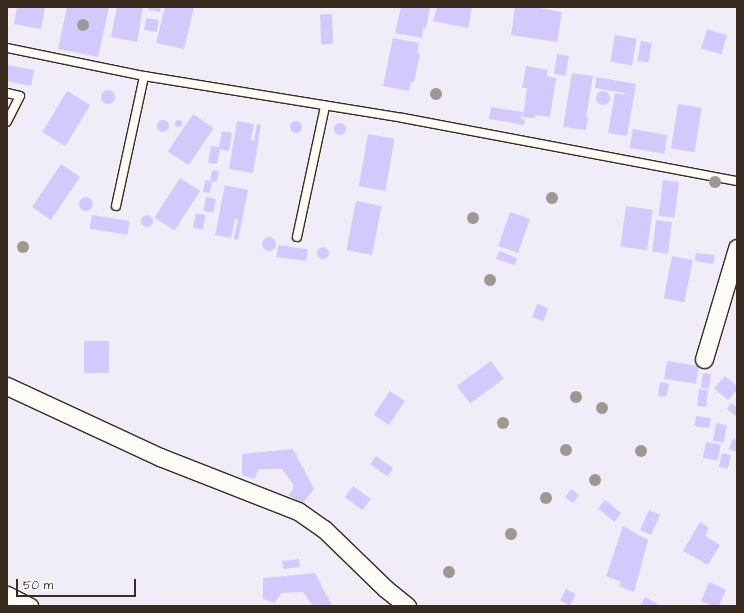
<!DOCTYPE html>
<style>
body{margin:0}
#map{position:relative;width:744px;height:613px;overflow:hidden;background:#f0edf9;font-family:"Architects Daughter",sans-serif}
div>[style]{position:absolute}
.building>*{inset:0;background:#d2cafd;transform-origin:0 0}
.round{border-radius:50%}
.roads{filter:drop-shadow(1px 0 #3b2a1e) drop-shadow(-1px 0 #3b2a1e) drop-shadow(0 1px #3b2a1e) drop-shadow(0 -1px #3b2a1e)}
.lane>*{height:8px;margin:-4px;padding:0 4px;transform-origin:4px;border-radius:4px;background:#fdfcf7}
.street>*{height:17px;margin:-8.5px;padding:0 8.5px;transform-origin:8.5px;border-radius:8.5px;background:#fdfcf7}
.trees>*{width:12px;height:12px;margin:-6px;border-radius:50%;background:#9c9991}
span{translate:-50% -50%;white-space:nowrap;text-align:center;line-height:1.15;-webkit-text-stroke:3.5px #fdfcf7;paint-order:stroke}
.frame{position:absolute;inset:0;border:8px solid #3b2a1e;pointer-events:none}
.scale{position:absolute;left:16px;top:579px;width:120px;height:18px;box-sizing:border-box;border:2px solid #3b2a1e;border-top:0;padding-left:5px;font-size:12px;line-height:14px;white-space:nowrap;color:#3b2a1e;-webkit-text-stroke:3px #fdfcf7;paint-order:stroke}
</style>
<div id="map">
<div class="building">
<div style="clip-path:polygon(17px 7px,45px 7px,41px 29px,14px 24px)"></div>
<div style="clip-path:polygon(67px 7px,109px 7px,98px 57px,58px 49px)"></div>
<div style="clip-path:polygon(117px 7px,143px 7px,137px 42px,111px 37px)"></div>
<div style="clip-path:polygon(148px 7px,161px 7px,160px 12px,148px 10px)"></div>
<div style="clip-path:polygon(165px 7px,194px 7px,184px 49px,156px 43px)"></div>
<div style="clip-path:polygon(401px 7px,430px 7px,426px 29px,423px 28px,422px 38px,395px 33px)"></div>
<div style="clip-path:polygon(437px 7px,472px 7px,468px 28px,433px 21px)"></div>
<div style="clip-path:polygon(515px 7px,533px 7px,562px 12px,557px 42px,511px 35px)"></div>
<div style="left:332px;top:14px;width:30px;height:12px;rotate:88deg"></div>
<div style="left:146px;top:18px;width:13px;height:12px;rotate:9deg"></div>
<div style="left:707px;top:29px;width:21px;height:20px;rotate:17deg"></div>
<div style="left:615px;top:35px;width:22px;height:27px;rotate:10deg"></div>
<div style="clip-path:polygon(393px 38px,419px 43px,417px 53px,420px 54px,414px 82px,411px 82px,409px 91px,383px 86px)"></div>
<div style="left:641px;top:41px;width:11px;height:20px;rotate:10deg"></div>
<div style="left:557px;top:54px;width:12px;height:20px;rotate:9deg"></div>
<div style="clip-path:polygon(7px 65px,34px 70px,31px 86px,7px 81px)"></div>
<div style="clip-path:polygon(526px 66px,548px 70px,547px 76px,556px 78px,550px 117px,535px 115px,535px 118px,523px 117px,527px 88px,522px 88px)"></div>
<div style="clip-path:polygon(572px 73px,593px 76px,586px 117px,588px 117px,586px 130px,563px 127px)"></div>
<div style="clip-path:polygon(596px 77px,636px 84px,627px 136px,608px 133px,615px 93px,624px 95px,625px 93px,595px 88px)"></div>
<div class="round" style="left:101px;top:90px;width:14px;height:14px"></div>
<div style="left:67px;top:91px;width:27px;height:48px;rotate:31deg"></div>
<div class="round" style="left:596px;top:91px;width:14px;height:14px"></div>
<div style="left:678px;top:104px;width:24px;height:45px;rotate:9deg"></div>
<div style="clip-path:polygon(491px 107px,523px 112px,521px 119px,525px 119px,524px 125px,489px 119px)"></div>
<div style="left:193px;top:114px;width:25px;height:45px;rotate:34deg"></div>
<div class="round" style="left:174.5px;top:119.5px;width:7px;height:7px"></div>
<div class="round" style="left:157px;top:120px;width:12px;height:12px"></div>
<div class="round" style="left:290px;top:121px;width:12px;height:12px"></div>
<div style="clip-path:polygon(237px 121px,254px 124px,251px 140px,254px 141px,257px 124px,261px 125px,253px 173px,229px 169px)"></div>
<div class="round" style="left:334px;top:123px;width:12px;height:12px"></div>
<div style="left:633px;top:129px;width:35px;height:19px;rotate:10deg"></div>
<div style="clip-path:polygon(222px 131px,232px 133px,229px 151px,220px 149px,217px 164px,208px 163px,211px 146px,219px 147px)"></div>
<div style="left:368px;top:134px;width:27px;height:53px;rotate:10deg"></div>
<div style="left:61px;top:164px;width:23px;height:52px;rotate:34deg"></div>
<div style="clip-path:polygon(212px 170px,219px 171px,217px 182px,212px 181px,210px 193px,203px 192px,205px 180px,210px 181px)"></div>
<div style="left:180px;top:178px;width:24px;height:47px;rotate:33deg"></div>
<div style="left:663px;top:180px;width:16px;height:36px;rotate:7deg"></div>
<div style="clip-path:polygon(225px 185px,248px 190px,238px 240px,234px 239px,238px 219px,235px 219px,231px 238px,215px 235px)"></div>
<div style="left:206px;top:197px;width:10px;height:14px;rotate:11deg"></div>
<div class="round" style="left:79px;top:197px;width:14px;height:14px"></div>
<div style="left:356px;top:201px;width:26px;height:50px;rotate:11deg"></div>
<div style="left:626px;top:206px;width:27px;height:41px;rotate:8deg"></div>
<div style="left:510px;top:212px;width:21px;height:36px;rotate:19deg"></div>
<div style="left:196px;top:213px;width:10px;height:15px;rotate:11deg"></div>
<div class="round" style="left:141px;top:215px;width:12px;height:12px"></div>
<div style="left:92px;top:215px;width:38px;height:14px;rotate:9deg"></div>
<div style="left:656px;top:220px;width:16px;height:32px;rotate:7deg"></div>
<div class="round" style="left:262px;top:237px;width:14px;height:14px"></div>
<div style="left:278px;top:245px;width:30px;height:12px;rotate:8deg"></div>
<div class="round" style="left:317px;top:247px;width:12px;height:12px"></div>
<div style="clip-path:polygon(499px 251px,517px 258px,515px 265px,496px 259px)"></div>
<div style="clip-path:polygon(696px 253px,715px 255px,713px 264px,695px 261px)"></div>
<div style="left:672px;top:256px;width:21px;height:43px;rotate:11deg"></div>
<div style="left:537px;top:304px;width:12px;height:14px;rotate:20deg"></div>
<div style="left:84px;top:341px;width:25px;height:32px"></div>
<div style="left:491px;top:361px;width:22px;height:42px;rotate:54deg"></div>
<div style="left:667px;top:361px;width:32px;height:18px;rotate:9deg"></div>
<div style="left:703px;top:373px;width:8px;height:15px;rotate:7deg"></div>
<div style="clip-path:polygon(725px 376px,737px 386px,737px 390px,728px 400px,714px 388px)"></div>
<div style="clip-path:polygon(660px 382px,669px 384px,666px 397px,658px 396px)"></div>
<div style="left:699px;top:389px;width:9px;height:17px;rotate:6deg"></div>
<div style="left:390px;top:391px;width:18px;height:29px;rotate:34deg"></div>
<div style="clip-path:polygon(731px 403px,737px 407px,737px 417px,727px 409px)"></div>
<div style="left:696px;top:416px;width:15px;height:10px;rotate:8deg"></div>
<div style="left:716px;top:423px;width:11px;height:18px;rotate:10deg"></div>
<div style="clip-path:polygon(733px 438px,737px 440px,737px 452px,729px 449px)"></div>
<div style="left:706px;top:442px;width:15px;height:16px;rotate:11deg"></div>
<div style="clip-path:polygon(293px 449px,314px 489px,302px 504px,288px 495px,293px 490px,293px 484px,282px 469px,259px 469px,254px 479px,242px 475px,242px 454px)"></div>
<div style="left:722px;top:453px;width:9px;height:14px;rotate:13deg"></div>
<div style="left:376px;top:456px;width:21px;height:10px;rotate:35deg"></div>
<div style="left:353px;top:486px;width:22px;height:14px;rotate:36deg"></div>
<div style="left:571px;top:489px;width:10px;height:10px;rotate:37deg"></div>
<div style="left:605px;top:500px;width:21px;height:11px;rotate:39deg"></div>
<div style="left:649px;top:510px;width:12px;height:22px;rotate:24deg"></div>
<div style="clip-path:polygon(700px 522px,709px 528px,705px 536px,720px 545px,708px 565px,683px 551px)"></div>
<div style="clip-path:polygon(623px 526px,648px 540px,634px 592px,619px 586px,621px 582px,606px 576px)"></div>
<div style="left:299px;top:559px;width:8px;height:17px;rotate:83deg"></div>
<div style="clip-path:polygon(315px 573px,332px 606px,313px 606px,303px 592px,281px 593px,275px 603px,263px 599px,263px 578px)"></div>
<div style="clip-path:polygon(709px 582px,726px 590px,719px 606px,712px 606px,701px 601px)"></div>
<div style="left:566px;top:589px;width:11px;height:13px;rotate:27deg"></div>
<div style="clip-path:polygon(645px 597px,661px 606px,640px 606px)"></div>
</div>
<div class="roads">
<div class="lane">
<div style="left:7px;top:48px;width:140px;rotate:11.6deg"></div>
<div style="left:144px;top:76px;width:262px;rotate:9.2deg"></div>
<div style="left:403px;top:118px;width:340px;rotate:10.7deg"></div>
<div style="left:7px;top:93px;width:13px;rotate:13deg"></div>
<div style="left:20px;top:96px;width:29px;rotate:117deg"></div>
<div style="left:116px;top:206px;width:133px;rotate:-77.8deg"></div>
<div style="left:297px;top:237px;width:134px;rotate:-77.9deg"></div>
</div>
<div class="street">
<div style="left:704px;top:359px;width:116px;rotate:-73.4deg"></div>
<div style="left:7px;top:386px;width:169px;rotate:24.9deg"></div>
<div style="left:160px;top:457px;width:148px;rotate:21.4deg"></div>
<div style="left:298px;top:511px;width:32px;rotate:35deg"></div>
<div style="left:324px;top:529px;width:86px;rotate:44.1deg"></div>
<div style="left:386px;top:589px;width:27px;rotate:39deg"></div>
<div style="left:7px;top:595px;width:25px;rotate:27deg"></div>
</div>
</div>
<div class="trees">
<div style="left:83px;top:25px"></div>
<div style="left:436px;top:94px"></div>
<div style="left:715px;top:182px"></div>
<div style="left:552px;top:198px"></div>
<div style="left:473px;top:218px"></div>
<div style="left:23px;top:247px"></div>
<div style="left:490px;top:280px"></div>
<div style="left:576px;top:397px"></div>
<div style="left:602px;top:408px"></div>
<div style="left:503px;top:423px"></div>
<div style="left:566px;top:450px"></div>
<div style="left:641px;top:451px"></div>
<div style="left:595px;top:480px"></div>
<div style="left:546px;top:498px"></div>
<div style="left:511px;top:534px"></div>
<div style="left:449px;top:572px"></div>
</div>
<div class="frame"></div>
<div class="scale">50 m</div>
</div>
